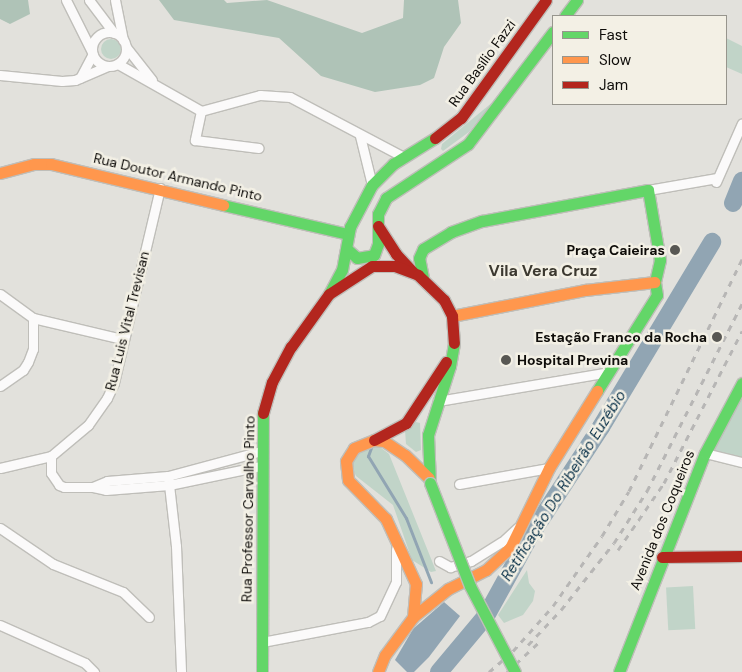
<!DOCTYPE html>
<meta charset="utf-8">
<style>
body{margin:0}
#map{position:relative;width:742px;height:672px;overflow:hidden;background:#e2e1dc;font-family:"DM Sans",sans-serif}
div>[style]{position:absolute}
.green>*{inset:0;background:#c1d4c8;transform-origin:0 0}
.round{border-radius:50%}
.forest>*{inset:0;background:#afc3b7}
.water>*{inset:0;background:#91a5b3}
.stream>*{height:3px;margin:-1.5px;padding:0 1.5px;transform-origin:1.5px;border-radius:1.5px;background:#91a5b3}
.river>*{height:18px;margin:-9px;padding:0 9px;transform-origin:9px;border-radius:9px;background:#91a5b3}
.roads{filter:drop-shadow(1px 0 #bfbeb9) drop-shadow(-1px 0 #bfbeb9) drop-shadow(0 1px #bfbeb9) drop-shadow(0 -1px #bfbeb9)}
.street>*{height:9px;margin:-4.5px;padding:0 4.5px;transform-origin:4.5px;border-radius:4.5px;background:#fbfafa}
.street>.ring{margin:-4.5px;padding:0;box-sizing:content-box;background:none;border:9px solid #fbfafa;border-radius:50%}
.fast>*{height:11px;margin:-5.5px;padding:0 5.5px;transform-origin:5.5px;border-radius:5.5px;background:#63d668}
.slow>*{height:11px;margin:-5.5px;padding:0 5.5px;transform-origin:5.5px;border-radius:5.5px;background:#ff974d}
.jam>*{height:11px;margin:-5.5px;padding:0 5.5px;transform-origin:5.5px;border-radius:5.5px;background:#b3261e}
.rail>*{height:3px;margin-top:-1.5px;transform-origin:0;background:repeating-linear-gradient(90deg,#b7b6b5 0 6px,transparent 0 12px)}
.bridges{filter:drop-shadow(1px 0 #bfbeb9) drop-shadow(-1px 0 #bfbeb9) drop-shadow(0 1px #bfbeb9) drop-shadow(0 -1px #bfbeb9)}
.fast-bridge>*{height:11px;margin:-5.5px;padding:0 5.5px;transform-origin:5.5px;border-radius:5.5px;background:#63d668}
.dots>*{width:14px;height:14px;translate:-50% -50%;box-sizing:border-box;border:2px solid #f3f0e5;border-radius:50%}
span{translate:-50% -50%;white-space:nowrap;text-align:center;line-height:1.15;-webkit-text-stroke:5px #f3f0e5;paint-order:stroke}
.street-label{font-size:14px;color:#0e0c09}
.poi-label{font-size:14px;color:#0e0c09;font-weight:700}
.right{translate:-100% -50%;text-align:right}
.left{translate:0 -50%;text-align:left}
.water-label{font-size:15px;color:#062e46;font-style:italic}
.quarter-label{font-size:16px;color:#3c3930;font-weight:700}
.legend{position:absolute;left:552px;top:15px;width:175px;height:90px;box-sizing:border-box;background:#f3f0e5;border:1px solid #97958d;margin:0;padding:6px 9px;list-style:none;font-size:15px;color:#0e0c09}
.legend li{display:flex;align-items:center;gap:10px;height:25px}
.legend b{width:25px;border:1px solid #97958d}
</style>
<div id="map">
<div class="green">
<div style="clip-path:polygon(726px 38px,742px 46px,742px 74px,726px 67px)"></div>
<div class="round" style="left:101px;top:39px;width:20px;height:20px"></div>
<div style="clip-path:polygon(494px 101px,469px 132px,443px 151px,441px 149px,442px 144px)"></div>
<div style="clip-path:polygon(742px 391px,742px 457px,708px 450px)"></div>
<div style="clip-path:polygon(416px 422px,420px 423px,421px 450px,416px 452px,406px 444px,405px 430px)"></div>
<div style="clip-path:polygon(364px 446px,380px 447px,389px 454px,436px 571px,431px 572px,412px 560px,393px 505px,356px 476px,352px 468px,354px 457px)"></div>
<div style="clip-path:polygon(527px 570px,529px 583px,535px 591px,533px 601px,523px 615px,504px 623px,498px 615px)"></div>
<div style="left:693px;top:586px;width:43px;height:27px;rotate:87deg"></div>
</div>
<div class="forest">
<div style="clip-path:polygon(0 0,28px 0,30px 14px,10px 24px,0 19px)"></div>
<div style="clip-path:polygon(159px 0,224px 0,227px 3px,267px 0,362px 33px,403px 18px,404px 0,458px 0,461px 23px,444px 47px,434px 78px,420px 85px,375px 92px,321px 76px,279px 38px,174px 20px)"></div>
</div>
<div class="water">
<div style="clip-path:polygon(444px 602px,460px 616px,429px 657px,414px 672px,407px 672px,395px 660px,413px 629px)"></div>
</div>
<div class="stream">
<div style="left:372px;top:445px;width:12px;rotate:110deg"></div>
<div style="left:368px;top:456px;width:73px;rotate:58.5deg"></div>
<div style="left:406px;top:518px;width:69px;rotate:68.7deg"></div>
</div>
<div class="river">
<div style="left:733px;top:203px;width:24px;rotate:-68deg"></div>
<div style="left:439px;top:672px;width:73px;rotate:-50deg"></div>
<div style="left:486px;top:616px;width:91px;rotate:-61.2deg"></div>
<div style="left:530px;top:536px;width:130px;rotate:-56.9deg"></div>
<div style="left:601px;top:427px;width:216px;rotate:-59deg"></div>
</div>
<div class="roads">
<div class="street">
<div style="left:66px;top:0;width:58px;rotate:63.4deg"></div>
<div style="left:89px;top:0;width:41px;rotate:52.9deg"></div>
<div style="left:115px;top:0;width:41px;rotate:78.7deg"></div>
<div class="ring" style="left:92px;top:32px;width:25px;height:25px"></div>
<div style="left:126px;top:47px;width:42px;rotate:51.8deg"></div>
<div style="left:118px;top:64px;width:95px;rotate:29.5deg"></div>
<div style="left:201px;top:111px;width:61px;rotate:-15.2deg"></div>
<div style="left:260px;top:95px;width:30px;rotate:4deg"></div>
<div style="left:290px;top:97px;width:129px;rotate:27.8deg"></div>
<div style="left:0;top:75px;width:62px;rotate:5.5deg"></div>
<div style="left:62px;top:81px;width:13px;rotate:-4deg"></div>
<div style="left:75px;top:80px;width:36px;rotate:-23deg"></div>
<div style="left:80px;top:78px;width:27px;rotate:-62deg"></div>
<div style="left:201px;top:111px;width:30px;rotate:102deg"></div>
<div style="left:195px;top:140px;width:64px;rotate:7.1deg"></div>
<div style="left:360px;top:136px;width:50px;rotate:76.2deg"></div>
<div style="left:716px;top:182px;width:64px;rotate:-66.2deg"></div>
<div style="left:160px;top:188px;width:200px;rotate:103.3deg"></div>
<div style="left:114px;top:383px;width:17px;rotate:115deg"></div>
<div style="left:107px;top:398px;width:33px;rotate:125deg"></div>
<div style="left:88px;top:425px;width:48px;rotate:140deg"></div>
<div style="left:51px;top:456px;width:17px;rotate:90deg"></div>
<div style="left:51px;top:473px;width:14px;rotate:56deg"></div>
<div style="left:59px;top:485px;width:5px;rotate:22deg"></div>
<div style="left:64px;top:487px;width:29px"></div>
<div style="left:93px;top:487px;width:15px;rotate:-23deg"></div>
<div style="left:107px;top:481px;width:61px;rotate:-4.7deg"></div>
<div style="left:168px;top:476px;width:96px;rotate:-15deg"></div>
<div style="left:648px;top:190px;width:70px;rotate:-9.9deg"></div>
<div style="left:0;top:294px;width:41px;rotate:36deg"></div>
<div style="left:33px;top:318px;width:91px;rotate:13.3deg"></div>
<div style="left:0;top:386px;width:28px;rotate:-35deg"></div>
<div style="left:23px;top:370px;width:9px;rotate:-58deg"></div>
<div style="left:28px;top:362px;width:14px;rotate:-69deg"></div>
<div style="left:33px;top:349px;width:31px;rotate:-90deg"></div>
<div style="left:438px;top:401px;width:173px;rotate:-9.6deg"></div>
<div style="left:705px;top:453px;width:38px;rotate:14deg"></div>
<div style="left:0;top:468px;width:52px;rotate:-13.2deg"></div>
<div style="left:168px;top:476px;width:70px;rotate:83.5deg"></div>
<div style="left:176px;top:546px;width:126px;rotate:87.7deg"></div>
<div style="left:459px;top:484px;width:91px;rotate:-10.1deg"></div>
<div style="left:93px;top:487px;width:13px;rotate:13deg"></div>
<div style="left:106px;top:490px;width:63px;rotate:-4.5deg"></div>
<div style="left:169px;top:485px;width:94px;rotate:-11.7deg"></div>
<div style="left:0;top:528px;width:64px;rotate:34.2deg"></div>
<div style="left:53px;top:564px;width:75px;rotate:21.8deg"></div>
<div style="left:123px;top:592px;width:36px;rotate:44deg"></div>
<div style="left:439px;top:561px;width:13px;rotate:29deg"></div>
<div style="left:450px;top:567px;width:22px;rotate:-16deg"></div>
<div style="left:471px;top:561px;width:36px;rotate:-32deg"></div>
<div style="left:502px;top:542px;width:21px;rotate:-43deg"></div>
<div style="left:0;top:625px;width:93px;rotate:24.1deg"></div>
<div style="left:85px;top:663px;width:13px;rotate:45deg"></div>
<div style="left:262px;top:642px;width:108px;rotate:-10.7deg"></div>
<div style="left:368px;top:622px;width:13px;rotate:-27deg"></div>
<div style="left:380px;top:616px;width:38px;rotate:-65deg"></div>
<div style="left:396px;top:582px;width:33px;rotate:-90deg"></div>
</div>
<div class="fast">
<div style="left:565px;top:16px;width:20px;rotate:-53deg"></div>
<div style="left:223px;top:205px;width:128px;rotate:13.1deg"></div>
<div style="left:347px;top:249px;width:13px;rotate:42deg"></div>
<div style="left:357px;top:258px;width:17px;rotate:-10deg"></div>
<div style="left:374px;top:255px;width:12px;rotate:-70deg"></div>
<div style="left:378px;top:244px;width:30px;rotate:-90deg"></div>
<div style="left:378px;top:214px;width:18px;rotate:-63deg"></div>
<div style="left:386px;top:198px;width:98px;rotate:-33.4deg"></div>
<div style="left:468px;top:144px;width:141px;rotate:-52.8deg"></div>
<div style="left:423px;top:278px;width:20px;rotate:-101deg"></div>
<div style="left:419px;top:258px;width:10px;rotate:-66deg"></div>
<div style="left:423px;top:249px;width:33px;rotate:-31deg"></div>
<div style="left:451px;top:232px;width:33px;rotate:-20deg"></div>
<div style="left:482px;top:221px;width:169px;rotate:-10.6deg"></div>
<div style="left:648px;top:190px;width:71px;rotate:80.3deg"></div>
<div style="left:660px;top:260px;width:23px;rotate:103deg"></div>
<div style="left:329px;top:294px;width:27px;rotate:-62deg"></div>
<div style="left:342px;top:270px;width:44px;rotate:-79.5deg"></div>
<div style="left:350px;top:227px;width:47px;rotate:-62.4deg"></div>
<div style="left:372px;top:185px;width:30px;rotate:-45deg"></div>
<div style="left:393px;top:164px;width:49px;rotate:-31.8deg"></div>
<div style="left:597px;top:391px;width:113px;rotate:-58deg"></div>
<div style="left:657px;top:295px;width:13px;rotate:-99deg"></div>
<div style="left:430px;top:483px;width:48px;rotate:-92.4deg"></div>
<div style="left:428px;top:435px;width:72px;rotate:-72.3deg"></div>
<div style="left:450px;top:366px;width:23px;rotate:-80deg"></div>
<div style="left:262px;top:672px;width:259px;rotate:-89.8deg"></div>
<div style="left:619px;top:672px;width:235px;rotate:-68.6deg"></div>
<div style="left:705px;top:453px;width:79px;rotate:-62.1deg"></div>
</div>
<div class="slow">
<div style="left:0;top:173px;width:35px;rotate:-15deg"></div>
<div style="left:34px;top:164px;width:17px"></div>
<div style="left:51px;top:164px;width:177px;rotate:13.4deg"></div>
<div style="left:452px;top:316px;width:136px;rotate:-11.1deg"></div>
<div style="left:585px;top:290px;width:70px;rotate:-6.5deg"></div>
<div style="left:413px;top:617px;width:45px;rotate:-38.7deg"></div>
<div style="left:448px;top:589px;width:42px;rotate:-26.6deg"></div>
<div style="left:486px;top:570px;width:33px;rotate:-43deg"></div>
<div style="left:510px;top:548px;width:89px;rotate:-64deg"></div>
<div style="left:549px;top:468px;width:91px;rotate:-58.1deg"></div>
<div style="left:378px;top:672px;width:18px;rotate:-68deg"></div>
<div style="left:385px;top:655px;width:47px;rotate:-53.6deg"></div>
<div style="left:413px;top:617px;width:33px;rotate:-85deg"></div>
<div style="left:416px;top:584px;width:72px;rotate:-114.8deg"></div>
<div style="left:386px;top:519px;width:54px;rotate:-134.3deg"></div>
<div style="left:348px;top:480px;width:19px;rotate:-96deg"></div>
<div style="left:346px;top:461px;width:15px;rotate:-58deg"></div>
<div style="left:354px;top:448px;width:22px;rotate:-22deg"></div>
<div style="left:374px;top:440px;width:10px;rotate:6deg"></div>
<div style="left:384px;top:441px;width:25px;rotate:34deg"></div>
<div style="left:405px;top:455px;width:33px;rotate:44deg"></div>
</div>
<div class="jam">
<div style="left:435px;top:138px;width:33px;rotate:-38deg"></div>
<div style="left:461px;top:118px;width:145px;rotate:-54.2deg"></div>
<div style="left:378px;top:226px;width:33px;rotate:57deg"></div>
<div style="left:396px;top:254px;width:25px;rotate:47deg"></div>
<div style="left:263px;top:413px;width:32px;rotate:-74deg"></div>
<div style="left:272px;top:382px;width:40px;rotate:-62deg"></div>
<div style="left:291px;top:347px;width:65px;rotate:-54.4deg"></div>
<div style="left:329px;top:294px;width:51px;rotate:-33.1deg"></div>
<div style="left:372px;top:266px;width:23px"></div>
<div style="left:395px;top:266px;width:25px;rotate:21deg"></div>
<div style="left:418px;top:275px;width:36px;rotate:44deg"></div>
<div style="left:444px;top:300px;width:18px;rotate:63deg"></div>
<div style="left:452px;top:316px;width:27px;rotate:86deg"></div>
<div style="left:374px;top:440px;width:36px;rotate:-28deg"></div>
<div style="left:406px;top:423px;width:73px;rotate:-56.7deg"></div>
<div style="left:662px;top:557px;width:80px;rotate:-0.7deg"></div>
</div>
</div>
<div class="rail">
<div style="left:618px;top:550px;width:81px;rotate:-55.5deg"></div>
<div style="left:664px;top:483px;width:171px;rotate:-62.8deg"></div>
<div style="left:528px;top:645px;width:48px;rotate:-46.7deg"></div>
<div style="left:561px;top:610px;width:85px;rotate:-51.7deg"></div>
<div style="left:614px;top:543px;width:62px;rotate:-57.6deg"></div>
<div style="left:647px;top:491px;width:210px;rotate:-63.1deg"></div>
<div style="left:489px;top:672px;width:32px;rotate:-41deg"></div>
<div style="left:513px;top:651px;width:60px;rotate:-48.4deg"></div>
<div style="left:553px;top:606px;width:85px;rotate:-55deg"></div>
<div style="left:602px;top:536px;width:52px;rotate:-59deg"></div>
<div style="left:629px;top:491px;width:258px;rotate:-64deg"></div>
<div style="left:507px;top:672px;width:42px;rotate:-43.1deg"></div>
</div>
<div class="bridges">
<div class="fast-bridge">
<div style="left:430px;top:483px;width:110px;rotate:68.8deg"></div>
<div style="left:470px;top:586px;width:97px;rotate:62.4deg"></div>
</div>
</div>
<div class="dots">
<div style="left:675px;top:250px;background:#585753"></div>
<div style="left:717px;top:337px;background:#585753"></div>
<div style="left:506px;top:360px;background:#585753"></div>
</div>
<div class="street-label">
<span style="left:482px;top:63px;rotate:-54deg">Rua Basílio Fazzi</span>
<span style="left:178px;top:177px;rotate:13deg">Rua Doutor Armando Pinto</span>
<span style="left:127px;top:321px;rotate:-76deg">Rua Luis Vital Trevisan</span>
<span style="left:248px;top:509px;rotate:-89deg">Rua Professor Carvalho Pinto</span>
<span style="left:662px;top:520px;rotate:-68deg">Avenida dos Coqueiros</span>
</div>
<div class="poi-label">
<span class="right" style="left:665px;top:250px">Praça Caieiras</span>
<span class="right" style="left:707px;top:337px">Estação Franco da Rocha</span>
<span class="left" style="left:517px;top:360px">Hospital Previna</span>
</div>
<div class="water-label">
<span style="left:564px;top:486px;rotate:-58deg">Retificação Do Ribeirão Euzébio</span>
</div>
<div class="quarter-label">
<span style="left:543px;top:271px">Vila Vera Cruz</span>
</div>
<ul class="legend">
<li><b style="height:6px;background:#63d668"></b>Fast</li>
<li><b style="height:6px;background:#ff974d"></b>Slow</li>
<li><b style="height:6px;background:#b3261e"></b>Jam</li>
</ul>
</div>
